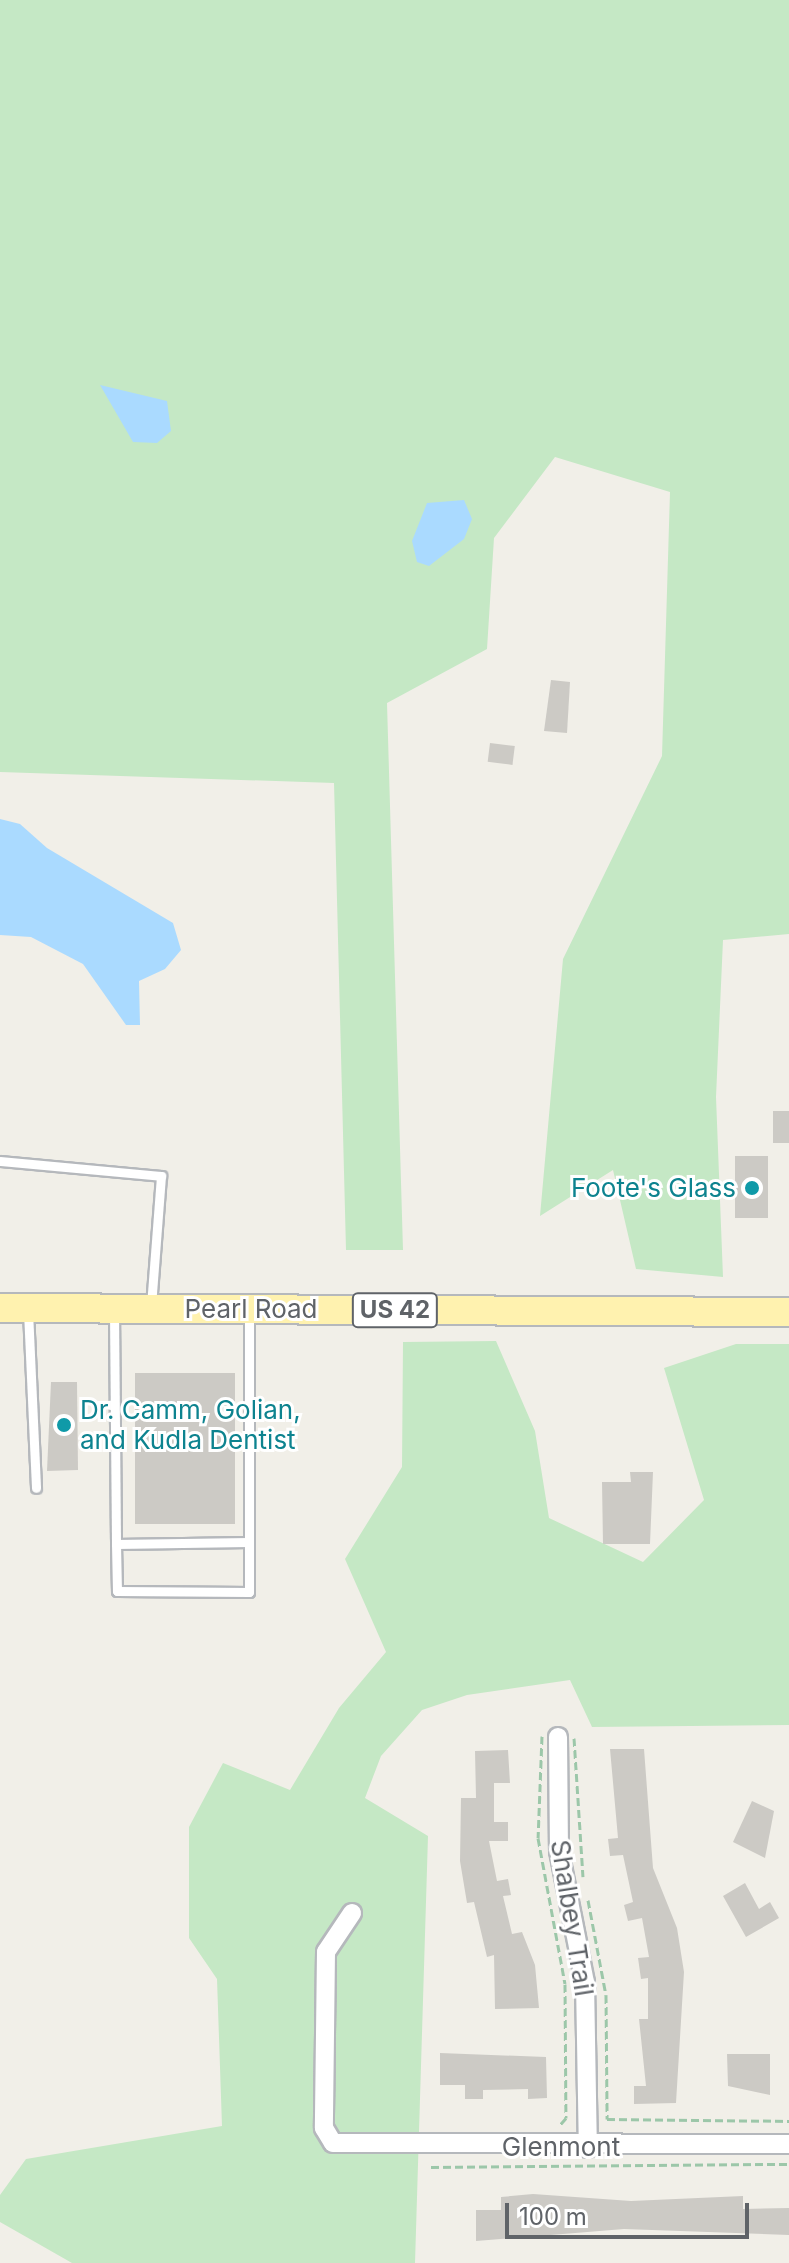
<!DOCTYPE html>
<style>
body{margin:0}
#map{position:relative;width:789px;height:2263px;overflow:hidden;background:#f1efe8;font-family:Inter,sans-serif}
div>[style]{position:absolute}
.green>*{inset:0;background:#c5e8c5}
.water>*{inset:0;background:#aadaff}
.building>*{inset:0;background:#cccac5;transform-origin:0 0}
.path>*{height:3px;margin-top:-1.5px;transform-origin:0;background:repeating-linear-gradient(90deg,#9cc7a9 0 8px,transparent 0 12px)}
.roads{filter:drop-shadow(2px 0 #b5b8bc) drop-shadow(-2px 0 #b5b8bc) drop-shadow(0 2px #b5b8bc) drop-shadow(0 -2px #b5b8bc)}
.service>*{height:9px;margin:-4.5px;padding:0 4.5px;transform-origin:4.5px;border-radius:4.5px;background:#fff}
.minor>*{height:18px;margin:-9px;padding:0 9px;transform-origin:9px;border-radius:9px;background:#fff}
.primary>*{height:28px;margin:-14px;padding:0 14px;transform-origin:14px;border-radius:14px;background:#fff2af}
.dots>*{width:22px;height:22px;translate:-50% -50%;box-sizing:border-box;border:4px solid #fff;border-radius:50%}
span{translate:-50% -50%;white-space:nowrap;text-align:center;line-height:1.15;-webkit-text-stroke:6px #fff;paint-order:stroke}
.shield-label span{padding:2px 6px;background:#fff;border:2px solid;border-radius:6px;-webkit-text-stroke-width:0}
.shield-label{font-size:24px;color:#5f6368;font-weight:700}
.culture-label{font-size:26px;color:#0d838f}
.right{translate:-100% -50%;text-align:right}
.left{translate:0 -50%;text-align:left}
.street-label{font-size:26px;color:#5f6368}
.scale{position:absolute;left:505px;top:2203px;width:244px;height:36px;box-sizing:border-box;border:4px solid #5f6368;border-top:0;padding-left:10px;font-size:24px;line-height:28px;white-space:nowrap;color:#5f6368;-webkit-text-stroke:6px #fff;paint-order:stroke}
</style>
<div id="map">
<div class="green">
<div style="clip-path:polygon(0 0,789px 0,789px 934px,723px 940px,716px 1097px,723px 1277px,636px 1269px,613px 1170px,540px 1216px,563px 959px,662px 756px,670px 492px,555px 457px,494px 538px,487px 649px,387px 703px,403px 1250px,346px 1250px,334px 783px,0 772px)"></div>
<div style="clip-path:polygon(496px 1341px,535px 1431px,549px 1518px,643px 1562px,704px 1500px,664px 1368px,736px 1344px,789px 1344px,789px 1725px,592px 1727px,570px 1680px,467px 1695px,422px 1710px,381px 1756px,365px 1798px,428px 1836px,415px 2263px,72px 2263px,0 2222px,0 2195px,26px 2159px,222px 2126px,217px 1979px,189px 1938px,189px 1827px,223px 1763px,290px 1790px,339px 1708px,386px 1652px,345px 1559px,402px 1467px,403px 1342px)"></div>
</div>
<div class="water">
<div style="clip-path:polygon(100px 385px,167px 401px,171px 431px,157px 443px,133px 442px)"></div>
<div style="clip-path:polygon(464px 500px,472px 519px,464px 539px,429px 566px,417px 562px,412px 541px,427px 503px)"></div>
<div style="clip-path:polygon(0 819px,20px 824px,47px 848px,173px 923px,181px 950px,165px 969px,139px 981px,140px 1025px,126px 1025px,83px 964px,31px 937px,0 935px)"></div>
</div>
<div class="building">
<div style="clip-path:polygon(551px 680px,570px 682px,567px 733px,544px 731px)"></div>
<div style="left:490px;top:743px;width:25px;height:19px;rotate:7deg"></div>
<div style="left:789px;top:1111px;width:32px;height:16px;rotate:90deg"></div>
<div style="left:768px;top:1156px;width:62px;height:33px;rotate:90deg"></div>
<div style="left:135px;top:1373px;width:100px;height:151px"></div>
<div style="clip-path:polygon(51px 1382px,77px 1382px,78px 1470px,47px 1471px)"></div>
<div style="clip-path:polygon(630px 1472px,653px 1472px,650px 1544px,603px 1544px,602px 1482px,631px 1482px)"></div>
<div style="clip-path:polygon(610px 1749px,644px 1749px,653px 1868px,677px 1928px,684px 1972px,676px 2103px,634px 2104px,634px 2086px,646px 2086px,639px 2019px,648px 2019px,648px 1978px,641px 1979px,638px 1958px,649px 1957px,642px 1918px,628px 1921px,624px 1905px,633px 1902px,623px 1855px,610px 1856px,608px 1839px,618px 1838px)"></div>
<div style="clip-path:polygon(508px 1750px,510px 1783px,494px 1783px,494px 1822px,508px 1822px,508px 1841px,489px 1841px,497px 1881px,508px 1879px,511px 1895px,503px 1896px,512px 1934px,522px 1932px,535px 1965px,539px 2008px,495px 2009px,494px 1955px,487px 1957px,474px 1902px,467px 1903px,460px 1861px,461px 1798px,476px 1798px,475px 1751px)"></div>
<div style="clip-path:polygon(752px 1801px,774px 1811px,765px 1858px,733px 1842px)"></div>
<div style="clip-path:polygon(745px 1883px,759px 1909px,770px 1902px,779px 1918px,746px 1937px,723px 1896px)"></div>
<div style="clip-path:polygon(440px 2053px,546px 2057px,547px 2098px,528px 2099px,528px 2089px,483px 2090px,483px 2099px,465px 2099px,465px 2085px,440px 2085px)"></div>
<div style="clip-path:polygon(727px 2054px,770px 2054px,770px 2095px,728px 2086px)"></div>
<div style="clip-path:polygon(533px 2194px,631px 2201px,743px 2196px,743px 2209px,789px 2208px,789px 2235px,624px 2229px,476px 2241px,476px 2210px,501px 2210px,501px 2197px)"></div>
</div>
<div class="path">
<div style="left:542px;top:1736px;width:102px;rotate:92.2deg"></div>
<div style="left:538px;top:1838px;width:148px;rotate:79.5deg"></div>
<div style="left:565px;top:1984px;width:134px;rotate:89.6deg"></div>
<div style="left:566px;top:2118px;width:9px;rotate:131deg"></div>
<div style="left:574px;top:1738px;width:139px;rotate:86.3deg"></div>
<div style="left:588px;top:1900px;width:97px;rotate:79.3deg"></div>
<div style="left:606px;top:1995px;width:124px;rotate:89.5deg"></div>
<div style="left:607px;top:2119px;width:182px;rotate:0.6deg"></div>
<div style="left:431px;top:2167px;width:358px;rotate:-0.5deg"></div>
</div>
<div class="roads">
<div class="service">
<div style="left:0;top:1161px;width:162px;rotate:5.3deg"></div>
<div style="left:161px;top:1176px;width:129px;rotate:94.4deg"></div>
<div style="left:28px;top:1311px;width:177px;rotate:87.4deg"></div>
<div style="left:114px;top:1312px;width:232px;rotate:89.5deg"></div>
<div style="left:116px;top:1544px;width:133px;rotate:-0.9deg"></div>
<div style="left:249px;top:1542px;width:227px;rotate:-90deg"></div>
<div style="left:116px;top:1544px;width:47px;rotate:88.8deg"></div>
<div style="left:117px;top:1591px;width:132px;rotate:0.4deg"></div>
<div style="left:249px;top:1592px;width:50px;rotate:-90deg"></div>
</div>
<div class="minor">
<div style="left:558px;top:1737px;width:114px;rotate:89.5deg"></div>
<div style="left:559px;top:1851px;width:134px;rotate:78.8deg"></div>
<div style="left:585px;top:1982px;width:166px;rotate:89deg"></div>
<div style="left:352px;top:1913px;width:47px;rotate:123.7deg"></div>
<div style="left:326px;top:1952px;width:176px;rotate:90.7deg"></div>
<div style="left:324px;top:2128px;width:17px;rotate:59deg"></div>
<div style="left:333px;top:2143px;width:456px;rotate:0.1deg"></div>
</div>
<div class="primary">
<div style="left:0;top:1308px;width:789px;rotate:0.29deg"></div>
</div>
</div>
<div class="dots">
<div style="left:752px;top:1188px;background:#0f9aa8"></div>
<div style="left:64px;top:1425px;background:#0f9aa8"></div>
</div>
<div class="shield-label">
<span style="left:395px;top:1310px">US 42</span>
</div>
<div class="culture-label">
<span class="right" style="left:736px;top:1188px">Foote's Glass</span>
<span class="left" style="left:80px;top:1425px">Dr. Camm, Golian,<br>and Kudla Dentist</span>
</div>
<div class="street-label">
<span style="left:251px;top:1309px">Pearl Road</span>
<span style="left:572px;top:1918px;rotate:81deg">Shalbey Trail</span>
<span style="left:561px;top:2147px">Glenmont</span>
</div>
<div class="scale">100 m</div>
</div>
